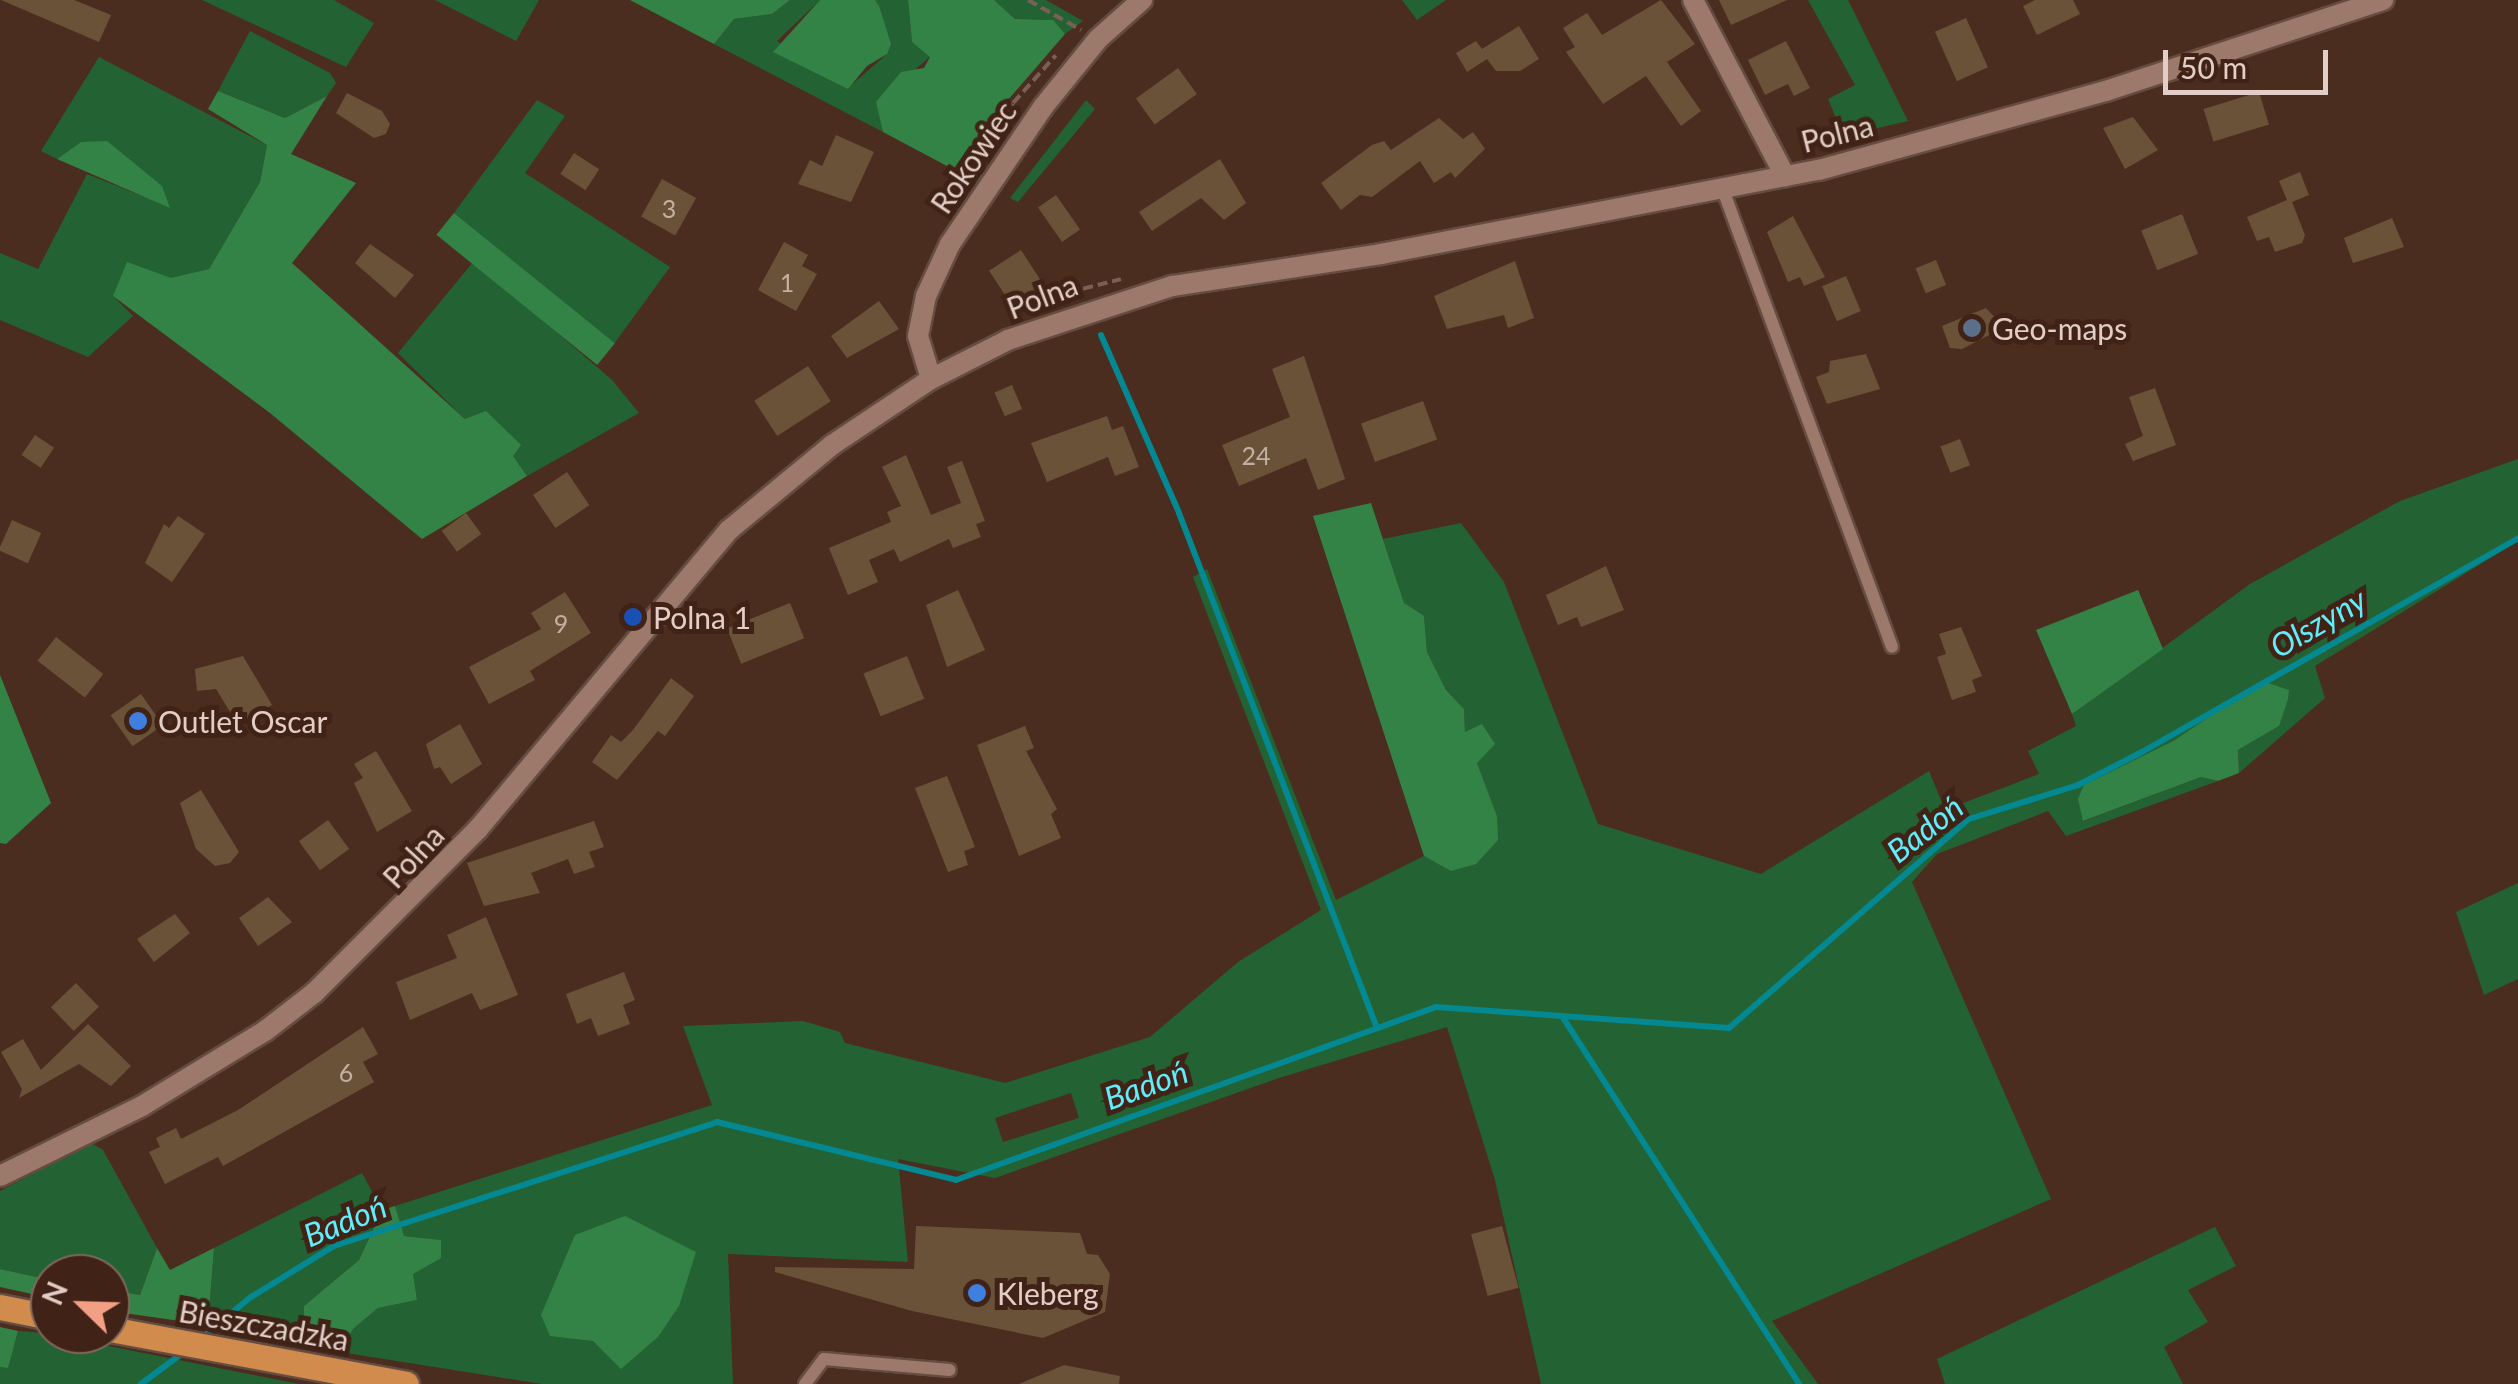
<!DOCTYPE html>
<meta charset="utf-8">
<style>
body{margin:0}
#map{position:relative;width:2518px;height:1384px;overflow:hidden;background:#4b2d20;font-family:Lato,sans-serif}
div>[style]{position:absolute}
.green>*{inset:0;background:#236233}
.forest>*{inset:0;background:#338347;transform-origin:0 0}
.stream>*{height:6px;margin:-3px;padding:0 3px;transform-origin:3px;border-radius:3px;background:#048892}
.building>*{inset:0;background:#6a5239;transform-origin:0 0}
.path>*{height:4px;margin-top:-2px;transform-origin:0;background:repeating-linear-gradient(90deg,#7a5f54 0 10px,transparent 0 15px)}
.roads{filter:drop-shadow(2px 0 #654c41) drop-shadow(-2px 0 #654c41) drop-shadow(0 2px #654c41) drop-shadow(0 -2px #654c41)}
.lane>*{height:12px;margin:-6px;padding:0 6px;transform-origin:6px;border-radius:6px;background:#9c796a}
.street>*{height:20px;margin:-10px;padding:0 10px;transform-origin:10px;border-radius:10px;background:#9c796a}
.primary>*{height:25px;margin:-12.5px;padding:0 12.5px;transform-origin:12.5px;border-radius:12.5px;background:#d18b4d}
.dots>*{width:28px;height:28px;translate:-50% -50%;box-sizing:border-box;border:5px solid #402316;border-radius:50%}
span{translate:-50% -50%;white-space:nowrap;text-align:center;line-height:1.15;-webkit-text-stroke:10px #402316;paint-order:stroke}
.number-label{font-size:25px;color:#c4afa3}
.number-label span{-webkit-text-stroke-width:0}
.street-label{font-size:30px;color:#e2cec6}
.poi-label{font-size:30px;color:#e2cec6}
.left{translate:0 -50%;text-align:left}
.water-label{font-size:32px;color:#62edfb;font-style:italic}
.north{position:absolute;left:30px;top:1254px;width:100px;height:100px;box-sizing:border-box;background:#402316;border:2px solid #81675c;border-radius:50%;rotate:293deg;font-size:28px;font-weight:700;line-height:40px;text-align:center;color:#e2cec6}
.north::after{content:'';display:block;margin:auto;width:35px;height:45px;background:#f39f86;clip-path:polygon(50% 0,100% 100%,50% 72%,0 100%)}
.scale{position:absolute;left:2163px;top:50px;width:165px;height:45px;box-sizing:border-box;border:5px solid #e2cec6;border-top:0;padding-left:12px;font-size:30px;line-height:35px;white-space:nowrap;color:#e2cec6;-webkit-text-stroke:8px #402316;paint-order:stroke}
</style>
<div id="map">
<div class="green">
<div style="clip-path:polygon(202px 0,334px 0,374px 23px,346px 67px)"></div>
<div style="clip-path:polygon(435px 0,539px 0,516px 41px)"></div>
<div style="clip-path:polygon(790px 0,820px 0,777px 41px,848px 88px,887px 54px,875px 0,908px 0,912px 42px,931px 56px,877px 102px,883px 132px,714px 44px,734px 19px,772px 14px)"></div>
<div style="clip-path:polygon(994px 0,1046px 0,1083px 21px,1065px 34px,1052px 20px,1015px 19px)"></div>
<div style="clip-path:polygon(1402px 0,1446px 0,1417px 20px)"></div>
<div style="clip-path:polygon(1808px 0,1848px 0,1908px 121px,1856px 133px,1846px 142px,1828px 99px,1855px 85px)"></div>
<div style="clip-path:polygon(250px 31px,330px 73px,336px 83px,327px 96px,285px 118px,218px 91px)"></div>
<div style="clip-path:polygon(99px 57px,267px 145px,260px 182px,209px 269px,113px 296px,133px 316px,88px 357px,0 320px,0 253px,38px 269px,87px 174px,170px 207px,81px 142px,57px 159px,41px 151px)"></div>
<div style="clip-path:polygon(537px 100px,565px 116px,525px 173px,670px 267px,614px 344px,454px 213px)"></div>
<div style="clip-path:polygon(1086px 100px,1095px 109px,1018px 202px,1010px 198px)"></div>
<div style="clip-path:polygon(474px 261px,612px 380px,639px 413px,527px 476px,513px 456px,466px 420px,398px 353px)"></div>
<div style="clip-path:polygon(evenodd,2518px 459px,2518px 541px,2315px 666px,2325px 698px,2239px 773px,2238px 750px,2279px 726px,2175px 740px,2084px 785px,2084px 821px,2201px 777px,2218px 781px,2066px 836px,2048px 811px,1937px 854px,1912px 882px,2051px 1199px,1772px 1321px,1818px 1384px,1541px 1384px,1495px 1180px,1447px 1027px,1279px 1078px,995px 1178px,898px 1159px,908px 1262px,728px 1254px,733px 1384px,542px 1384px,340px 1352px,353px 1329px,378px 1308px,417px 1300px,412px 1274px,440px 1240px,403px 1236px,395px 1206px,712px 1105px,683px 1026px,803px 1021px,840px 1032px,845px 1043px,1005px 1083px,1150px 1037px,1238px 962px,1321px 910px,1193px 577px,1207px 569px,1336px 900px,1424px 856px,1451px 870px,1497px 816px,1465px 732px,1464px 709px,1446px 690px,1427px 652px,1424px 617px,1404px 604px,1383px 539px,1461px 523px,1504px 582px,1598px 824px,1761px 874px,1929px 771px,1945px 810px,2039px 774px,2028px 751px,2076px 726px,2072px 714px,2250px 584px,2400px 501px,2518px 459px,1071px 1093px,1079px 1118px,1003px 1142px,995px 1118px,1071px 1093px,2518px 459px,658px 1337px,621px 1368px,593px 1341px,658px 1337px)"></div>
<div style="clip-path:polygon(2518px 883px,2518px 979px,2484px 995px,2456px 912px)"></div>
<div style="clip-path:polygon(91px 1143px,103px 1150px,157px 1248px,140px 1295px,110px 1290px,110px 1274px,50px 1274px,50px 1280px,0 1269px,0 1191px)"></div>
<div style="clip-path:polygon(362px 1173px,382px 1210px,359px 1260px,304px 1306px,303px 1345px,208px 1325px,214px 1248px)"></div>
<div style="clip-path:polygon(2215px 1227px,2236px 1266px,2188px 1290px,2208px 1322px,2164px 1347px,2183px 1384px,1945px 1384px,1937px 1359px)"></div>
<div style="clip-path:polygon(18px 1331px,44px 1333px,299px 1384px,0 1384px,0 1367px,8px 1367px)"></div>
</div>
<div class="forest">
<div style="clip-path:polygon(630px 0,790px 0,772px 14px,734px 19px,714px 44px)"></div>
<div style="clip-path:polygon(820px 0,875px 0,879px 6px,891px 44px,887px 54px,867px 66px,848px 89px,773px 52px)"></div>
<div style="clip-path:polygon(908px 0,994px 0,1015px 19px,1053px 20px,1065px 34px,1001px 108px,979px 183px,883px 132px,876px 102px,901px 72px,924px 68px,930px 57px,912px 42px)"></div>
<div style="clip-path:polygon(218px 91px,285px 118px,327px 96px,291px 154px,356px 183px,292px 263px,465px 419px,486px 411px,521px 445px,513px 456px,527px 476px,422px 539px,270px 413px,113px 296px,127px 262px,171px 278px,209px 269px,260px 182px,267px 145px,208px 109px)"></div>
<div style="clip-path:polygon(107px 141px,162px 186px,170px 208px,57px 159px,81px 142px)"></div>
<div style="left:454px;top:213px;width:207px;height:28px;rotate:39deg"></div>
<div style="clip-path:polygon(1371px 503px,1404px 603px,1424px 616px,1427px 652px,1446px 690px,1464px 709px,1465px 732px,1482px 724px,1495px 744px,1477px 763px,1497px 816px,1498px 840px,1476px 864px,1451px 871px,1424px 856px,1313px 516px)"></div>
<div style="clip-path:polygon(2138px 590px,2163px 649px,2072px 714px,2036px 630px)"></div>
<div style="clip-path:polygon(0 675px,51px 803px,6px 844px,0 843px)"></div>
<div style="clip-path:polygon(2262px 681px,2289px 690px,2288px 699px,2279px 726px,2238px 750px,2239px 773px,2218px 781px,2201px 777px,2083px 821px,2078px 799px,2084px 785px,2175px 740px)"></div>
<div style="clip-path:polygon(395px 1206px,404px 1236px,441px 1240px,441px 1258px,413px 1274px,417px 1300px,378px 1308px,353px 1329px,340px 1352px,303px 1345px,304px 1306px,359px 1260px,382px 1210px)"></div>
<div style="clip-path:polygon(625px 1216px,696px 1252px,679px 1306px,658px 1337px,621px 1369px,593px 1341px,550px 1336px,541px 1315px,575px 1235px)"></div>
<div style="clip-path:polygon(157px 1248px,170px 1270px,214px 1248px,208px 1325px,110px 1311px,110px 1290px,140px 1295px)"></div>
<div style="clip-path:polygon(0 1269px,50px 1280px,50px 1298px,0 1287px)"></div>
<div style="clip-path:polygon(0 1327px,18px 1331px,8px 1368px,0 1367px)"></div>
</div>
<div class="stream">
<div style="left:1101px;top:335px;width:194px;rotate:66.3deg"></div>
<div style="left:1179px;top:513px;width:552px;rotate:68.97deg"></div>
<div style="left:1562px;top:1016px;width:438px;rotate:57.2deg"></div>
<div style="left:201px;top:1338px;width:65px;rotate:-39.4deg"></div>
<div style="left:251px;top:1297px;width:97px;rotate:-31.6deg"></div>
<div style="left:334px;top:1246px;width:403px;rotate:-17.9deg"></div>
<div style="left:717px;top:1122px;width:246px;rotate:13.6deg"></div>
<div style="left:956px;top:1180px;width:510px;rotate:-19.82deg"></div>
<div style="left:1436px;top:1007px;width:294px;rotate:4.1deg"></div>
<div style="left:1729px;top:1028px;width:318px;rotate:-41.1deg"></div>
<div style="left:1969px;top:819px;width:114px;rotate:-17.3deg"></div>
<div style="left:2078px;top:785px;width:72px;rotate:-27.3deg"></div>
<div style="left:2142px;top:752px;width:433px;rotate:-29.6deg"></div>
<div style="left:141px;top:1384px;width:54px;rotate:-36.7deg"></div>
</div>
<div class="building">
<div style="clip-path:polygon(1px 0,74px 0,111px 15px,99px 42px)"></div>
<div style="clip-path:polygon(1661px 0,1695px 44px,1667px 62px,1701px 111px,1681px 126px,1646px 76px,1603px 104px,1566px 52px,1575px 47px,1563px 28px,1587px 13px,1602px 35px)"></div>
<div style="clip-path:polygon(1719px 0,1787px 0,1731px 25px)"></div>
<div style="clip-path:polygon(2035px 0,2073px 0,2080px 14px,2037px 35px,2023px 6px)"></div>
<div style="left:1966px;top:18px;width:54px;height:34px;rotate:66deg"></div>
<div style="clip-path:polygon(1519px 26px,1539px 59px,1520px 71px,1496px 71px,1487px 59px,1467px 72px,1456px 53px,1476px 41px,1482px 49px)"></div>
<div style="clip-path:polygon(1786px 41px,1810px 88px,1794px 96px,1788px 84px,1765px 95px,1748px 60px)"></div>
<div style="left:1178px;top:68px;width:32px;height:52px;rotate:54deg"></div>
<div style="left:2259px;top:92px;width:34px;height:58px;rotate:73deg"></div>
<div style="clip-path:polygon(347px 93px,382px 111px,390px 124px,386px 134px,374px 138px,336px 113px)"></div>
<div style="clip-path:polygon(2133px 117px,2158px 150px,2125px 169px,2103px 128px)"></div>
<div style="clip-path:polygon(1439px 118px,1463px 139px,1473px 132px,1485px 149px,1455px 178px,1451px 172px,1434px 183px,1420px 161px,1372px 197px,1360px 195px,1341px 210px,1321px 183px,1372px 145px,1384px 141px,1391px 150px)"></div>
<div style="clip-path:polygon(836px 135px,874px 152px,851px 202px,798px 184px,810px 160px,822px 166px)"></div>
<div style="left:574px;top:153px;width:30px;height:25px;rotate:33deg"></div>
<div style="clip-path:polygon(1220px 159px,1246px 203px,1224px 220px,1201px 198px,1152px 231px,1139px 212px)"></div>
<div style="clip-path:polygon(2300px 172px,2309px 195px,2292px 202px,2305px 235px,2302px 243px,2275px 252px,2269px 237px,2257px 241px,2247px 217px,2287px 200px,2279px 181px)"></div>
<div style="left:662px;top:179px;width:39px;height:43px;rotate:29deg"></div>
<div style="left:1056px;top:195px;width:42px;height:22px;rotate:55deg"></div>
<div style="left:2182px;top:214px;width:43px;height:44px;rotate:68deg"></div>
<div style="clip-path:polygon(1793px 216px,1825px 277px,1804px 286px,1800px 277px,1788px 282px,1767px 232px)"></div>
<div style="clip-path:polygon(2392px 218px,2404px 247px,2353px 263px,2344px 238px)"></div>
<div style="clip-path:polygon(784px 242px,808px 255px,802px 266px,817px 274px,796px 311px,758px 290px)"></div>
<div style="clip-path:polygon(370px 244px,414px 275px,395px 298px,355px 263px)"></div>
<div style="left:1021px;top:250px;width:43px;height:38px;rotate:57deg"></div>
<div style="left:1936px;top:260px;width:27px;height:22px;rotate:68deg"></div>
<div style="clip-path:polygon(1515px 261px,1534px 318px,1508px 328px,1504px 315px,1447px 329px,1434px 296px)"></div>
<div style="left:1846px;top:276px;width:38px;height:26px;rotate:67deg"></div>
<div style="clip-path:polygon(879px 301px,899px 329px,847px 358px,831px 336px)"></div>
<div style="clip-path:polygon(1986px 308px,1997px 320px,1995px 332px,1962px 349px,1950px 348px,1942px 326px)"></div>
<div style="clip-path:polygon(1866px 354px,1880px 389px,1827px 404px,1816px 377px,1829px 372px,1830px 361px)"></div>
<div style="clip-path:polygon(1304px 356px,1345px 479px,1318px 490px,1306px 458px,1239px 486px,1222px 445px,1290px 417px,1272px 369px)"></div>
<div style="left:808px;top:366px;width:42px;height:64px;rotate:57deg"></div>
<div style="left:1012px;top:385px;width:26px;height:19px;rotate:67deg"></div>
<div style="clip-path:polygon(2155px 388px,2176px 445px,2133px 461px,2125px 444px,2143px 436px,2129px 397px)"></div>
<div style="left:1423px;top:401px;width:41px;height:66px;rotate:70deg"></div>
<div style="clip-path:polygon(1107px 416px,1112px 430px,1123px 426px,1139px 467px,1115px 476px,1108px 457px,1047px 482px,1031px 443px)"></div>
<div style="left:35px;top:435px;width:23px;height:24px;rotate:34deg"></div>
<div style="left:1960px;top:439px;width:28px;height:21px;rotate:69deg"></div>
<div style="clip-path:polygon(906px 455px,931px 515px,961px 503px,947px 467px,962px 461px,985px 521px,976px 524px,981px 537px,953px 548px,949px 539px,900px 562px,894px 549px,869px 560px,878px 582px,848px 595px,829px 548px,891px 522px,887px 512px,901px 506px,882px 467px)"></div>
<div style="left:567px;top:472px;width:40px;height:41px;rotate:56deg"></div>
<div style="left:466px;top:513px;width:26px;height:30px;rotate:54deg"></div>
<div style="clip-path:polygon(178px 516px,205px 534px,172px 582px,145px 563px,164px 524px,169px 528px)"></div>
<div style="left:12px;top:520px;width:32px;height:33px;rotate:24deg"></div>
<div style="clip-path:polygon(1606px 566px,1624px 610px,1581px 627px,1577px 617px,1558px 625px,1546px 595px)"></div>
<div style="clip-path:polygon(958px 590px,985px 650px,947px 667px,926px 605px)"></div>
<div style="clip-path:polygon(565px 592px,591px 633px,530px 671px,535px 680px,489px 704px,469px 667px,541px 629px,531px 613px)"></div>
<div style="left:790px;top:603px;width:38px;height:68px;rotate:68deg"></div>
<div style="clip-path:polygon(1961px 627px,1982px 676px,1972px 680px,1976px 692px,1952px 700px,1937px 657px,1946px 654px,1939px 634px)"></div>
<div style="left:56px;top:637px;width:60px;height:30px;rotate:38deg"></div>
<div style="clip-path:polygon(243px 656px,272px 705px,238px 725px,216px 689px,197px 691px,195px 669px)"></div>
<div style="left:907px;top:656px;width:46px;height:47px;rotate:68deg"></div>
<div style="clip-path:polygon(671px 678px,694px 696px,665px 736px,658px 731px,617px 780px,592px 762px,611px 735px,621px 742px,633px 730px)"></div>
<div style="left:141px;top:694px;width:38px;height:37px;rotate:55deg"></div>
<div style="clip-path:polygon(460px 724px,482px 764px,451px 784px,440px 767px,434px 769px,426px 744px)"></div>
<div style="clip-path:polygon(1025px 726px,1034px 748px,1026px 751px,1057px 809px,1051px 814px,1061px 838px,1019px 856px,977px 745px)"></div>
<div style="clip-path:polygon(376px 751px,412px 811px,377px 832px,354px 783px,363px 778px,354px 764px)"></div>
<div style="clip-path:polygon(947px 776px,975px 847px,964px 851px,968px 865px,948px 872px,915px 788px)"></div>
<div style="clip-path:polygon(201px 790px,239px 852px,230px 863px,215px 866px,196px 849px,180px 803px)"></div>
<div style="left:328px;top:820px;width:36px;height:36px;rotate:54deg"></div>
<div style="clip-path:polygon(594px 821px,604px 847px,589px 852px,595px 867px,574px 874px,568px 859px,531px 873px,540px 893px,484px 906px,467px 863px)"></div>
<div style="clip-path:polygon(268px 897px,292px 922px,258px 946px,239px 918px)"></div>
<div style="clip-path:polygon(175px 914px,190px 933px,154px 962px,137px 939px)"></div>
<div style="clip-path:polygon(486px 917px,518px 995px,480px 1010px,472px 993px,410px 1020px,396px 982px,457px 958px,447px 935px)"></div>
<div style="clip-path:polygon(624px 972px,635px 1000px,623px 1005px,630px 1024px,598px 1036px,591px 1018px,577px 1024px,566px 994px)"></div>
<div style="left:76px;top:983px;width:33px;height:35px;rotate:46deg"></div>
<div style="clip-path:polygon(88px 1024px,131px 1066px,111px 1086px,79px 1064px,19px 1098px,22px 1089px,1px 1052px,23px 1039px,41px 1070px)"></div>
<div style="clip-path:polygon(363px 1027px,378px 1054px,363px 1062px,374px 1082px,223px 1166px,218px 1157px,165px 1184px,149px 1152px,160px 1147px,156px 1138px,176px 1128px,181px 1139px,238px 1110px)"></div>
<div style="clip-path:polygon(916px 1226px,1080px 1233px,1087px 1254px,1098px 1255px,1110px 1274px,1105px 1312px,1043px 1338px,912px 1311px,775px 1272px,775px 1267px,914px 1269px)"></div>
<div style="left:1502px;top:1226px;width:64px;height:32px;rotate:75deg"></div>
<div style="clip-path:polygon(1064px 1365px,1120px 1376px,1119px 1384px,1019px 1384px)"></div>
</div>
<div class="path">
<div style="left:1028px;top:0;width:61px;rotate:29.5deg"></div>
<div style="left:1002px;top:126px;width:25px;rotate:-64deg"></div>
<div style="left:1013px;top:103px;width:64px;rotate:-48.1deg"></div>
<div style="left:1026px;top:311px;width:32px;rotate:-28deg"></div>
<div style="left:1054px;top:296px;width:69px;rotate:-14.2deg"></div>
</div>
<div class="roads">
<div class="lane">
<div style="left:1723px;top:190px;width:487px;rotate:69.7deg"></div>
<div style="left:805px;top:1384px;width:31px;rotate:-53deg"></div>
<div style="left:824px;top:1359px;width:126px;rotate:5deg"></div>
</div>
<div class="street">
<div style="left:1693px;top:0;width:199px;rotate:62.4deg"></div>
<div style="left:931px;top:379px;width:45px;rotate:-106.8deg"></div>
<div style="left:918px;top:336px;width:41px;rotate:-78.7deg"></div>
<div style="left:926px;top:296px;width:57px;rotate:-65.2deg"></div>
<div style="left:950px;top:244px;width:166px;rotate:-55.8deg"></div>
<div style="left:1043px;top:107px;width:87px;rotate:-51deg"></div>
<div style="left:1098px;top:39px;width:59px;rotate:-41.6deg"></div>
<div style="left:0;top:1176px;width:158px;rotate:-26.2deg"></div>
<div style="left:142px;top:1106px;width:144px;rotate:-31.4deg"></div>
<div style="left:265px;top:1031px;width:62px;rotate:-37.8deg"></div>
<div style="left:314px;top:993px;width:232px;rotate:-45deg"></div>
<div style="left:478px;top:829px;width:390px;rotate:-50deg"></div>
<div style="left:729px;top:530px;width:134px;rotate:-39.5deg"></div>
<div style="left:832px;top:445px;width:119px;rotate:-33.7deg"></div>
<div style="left:931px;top:379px;width:86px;rotate:-26.9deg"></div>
<div style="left:1008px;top:340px;width:173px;rotate:-18.2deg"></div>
<div style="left:1172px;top:286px;width:211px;rotate:-8.7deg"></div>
<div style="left:1381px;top:254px;width:446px;rotate:-10.9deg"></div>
<div style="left:1819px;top:170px;width:298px;rotate:-15.4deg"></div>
<div style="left:2106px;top:91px;width:292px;rotate:-18.2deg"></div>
</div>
<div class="primary">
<div style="left:0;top:1307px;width:51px;rotate:11.3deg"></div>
<div style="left:110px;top:1329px;width:301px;rotate:10.5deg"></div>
</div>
</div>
<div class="dots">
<div style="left:1972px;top:328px;background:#5c6f8a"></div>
<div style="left:633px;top:617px;background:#1a4fb4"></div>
<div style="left:138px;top:721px;background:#3f7fe0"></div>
<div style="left:977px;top:1293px;background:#3f7fe0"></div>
</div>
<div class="number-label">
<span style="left:669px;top:208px">3</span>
<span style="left:787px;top:282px">1</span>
<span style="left:1256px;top:455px">24</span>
<span style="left:561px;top:623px">9</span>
<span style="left:346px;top:1072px">6</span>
</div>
<div class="street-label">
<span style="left:1837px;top:133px;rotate:-14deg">Polna</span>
<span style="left:973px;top:157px;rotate:-56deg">Rokowiec</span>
<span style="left:1042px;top:296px;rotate:-21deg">Polna</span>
<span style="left:413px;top:856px;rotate:-47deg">Polna</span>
<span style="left:264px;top:1325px;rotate:10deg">Bieszczadzka</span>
</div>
<div class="poi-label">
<span class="left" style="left:1992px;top:328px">Geo-maps</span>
<span class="left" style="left:653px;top:617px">Polna 1</span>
<span class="left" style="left:158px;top:721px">Outlet Oscar</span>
<span class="left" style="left:997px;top:1293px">Kleberg</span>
</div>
<div class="water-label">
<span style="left:2318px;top:623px;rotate:-30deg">Olszyny</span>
<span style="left:1925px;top:829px;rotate:-38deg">Badoń</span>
<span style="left:1146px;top:1085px;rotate:-20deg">Badoń</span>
<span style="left:345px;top:1221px;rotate:-22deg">Badoń</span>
</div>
<div class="north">N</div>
<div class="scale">50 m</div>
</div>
